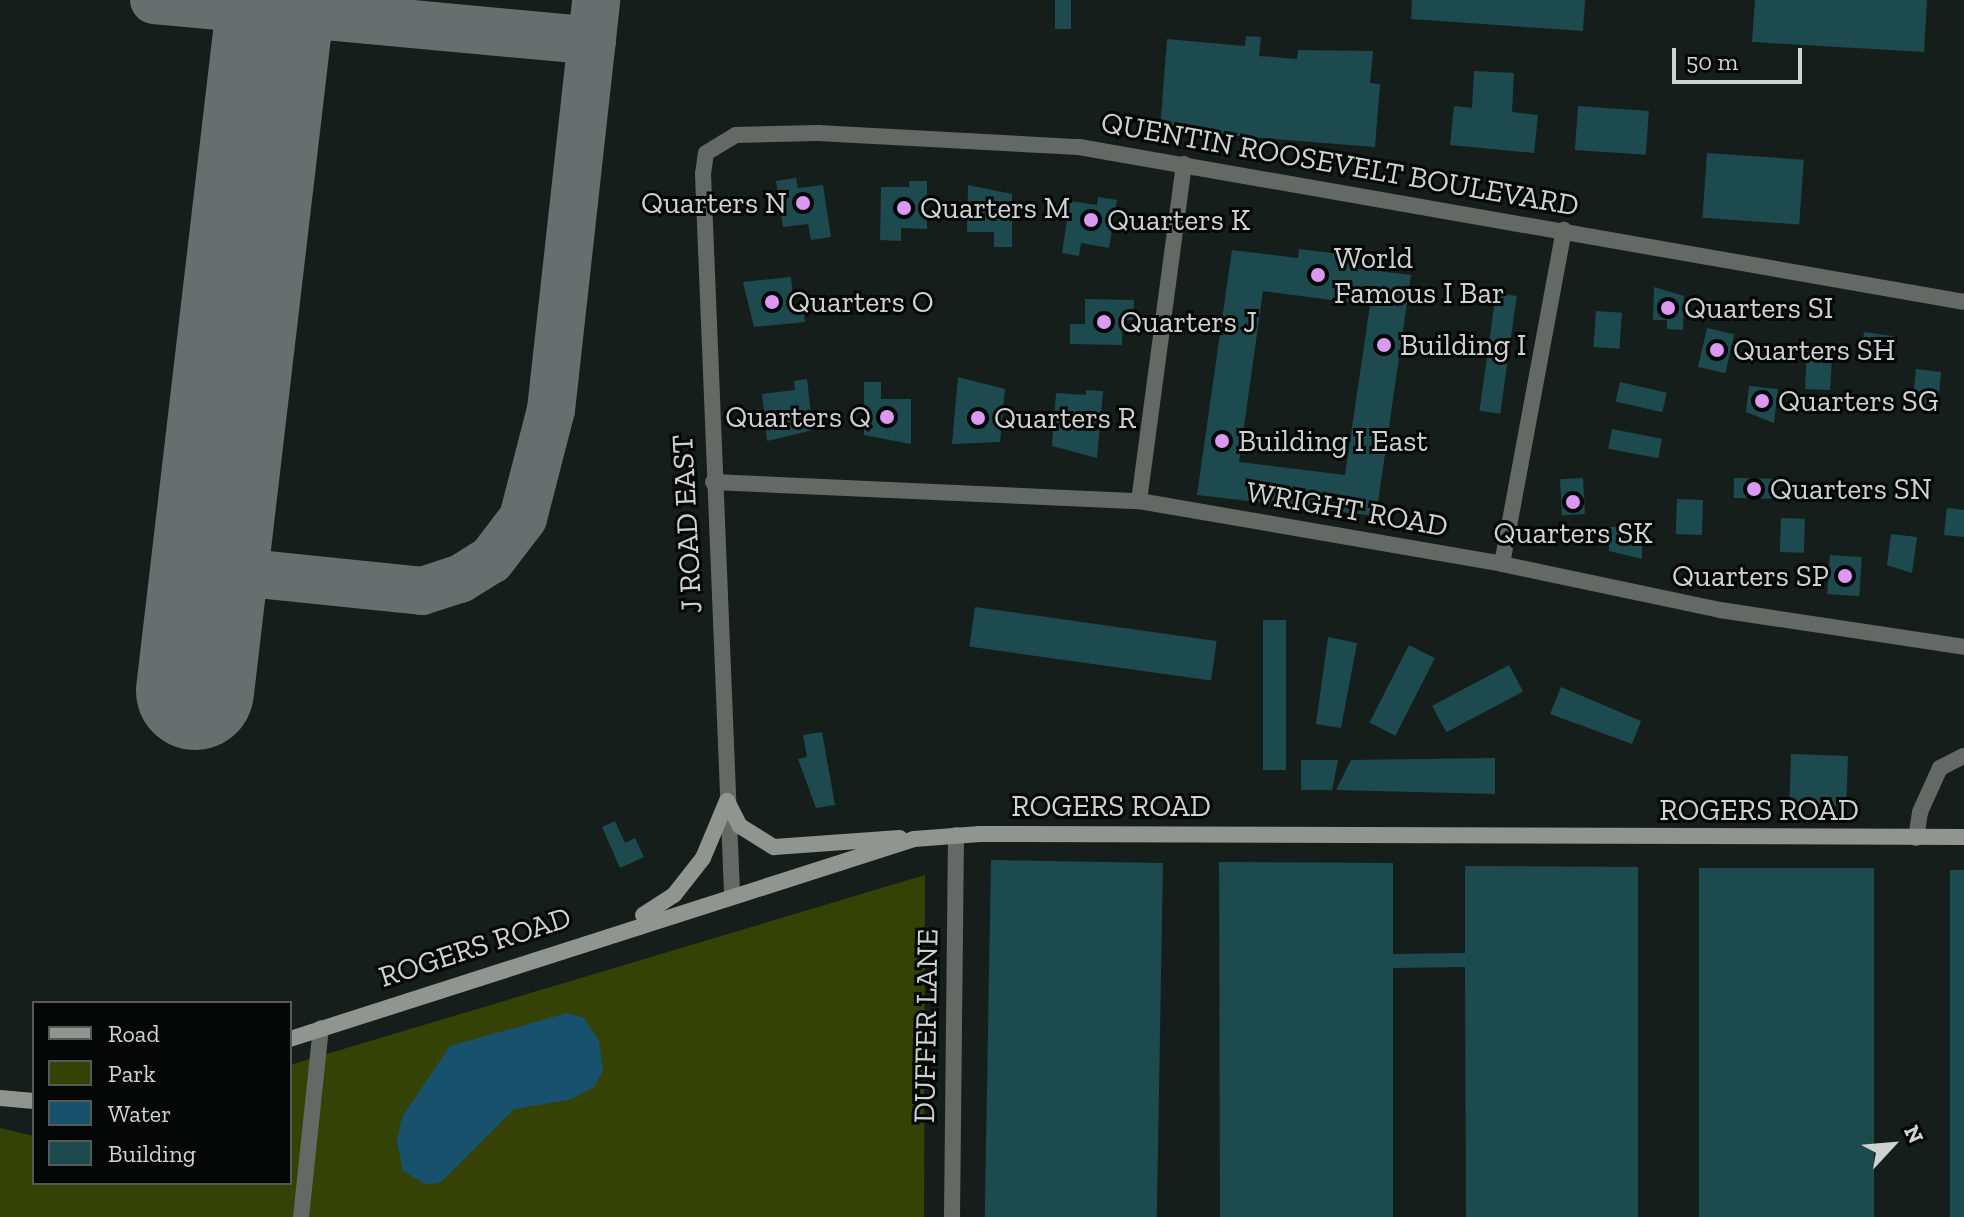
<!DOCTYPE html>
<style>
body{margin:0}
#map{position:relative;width:1964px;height:1217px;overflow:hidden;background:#161e1c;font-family:"Zilla Slab",serif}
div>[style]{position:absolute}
.green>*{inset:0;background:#344205}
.water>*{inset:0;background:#17516c}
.taxiway>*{height:48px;margin:-24px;padding:0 24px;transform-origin:24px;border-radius:24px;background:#686e6d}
.runway>*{height:118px;margin:-59px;padding:0 59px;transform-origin:59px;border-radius:59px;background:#686e6d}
.building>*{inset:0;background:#1d4a4f;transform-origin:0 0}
.street>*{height:16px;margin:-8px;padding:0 8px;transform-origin:8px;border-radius:8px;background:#656966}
.secondary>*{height:16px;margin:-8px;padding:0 8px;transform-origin:8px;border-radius:8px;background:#909590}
.dots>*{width:22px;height:22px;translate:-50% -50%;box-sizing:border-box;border:4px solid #050707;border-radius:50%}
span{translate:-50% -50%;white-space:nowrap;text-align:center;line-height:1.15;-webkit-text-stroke:6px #050707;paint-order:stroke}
.street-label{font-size:30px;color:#ced3d2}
.poi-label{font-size:30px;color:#ced3d2}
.right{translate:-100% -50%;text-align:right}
.left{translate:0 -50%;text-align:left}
.legend{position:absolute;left:32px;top:1001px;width:260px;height:184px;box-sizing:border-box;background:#050707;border:2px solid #555958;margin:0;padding:10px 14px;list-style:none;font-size:24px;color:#ced3d2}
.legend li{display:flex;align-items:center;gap:16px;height:40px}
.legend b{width:40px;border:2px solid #555958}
.north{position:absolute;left:1852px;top:1105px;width:80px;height:80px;-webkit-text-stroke:6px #050707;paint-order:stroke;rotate:64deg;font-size:22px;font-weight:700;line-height:32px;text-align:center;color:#ced3d2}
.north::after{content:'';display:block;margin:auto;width:28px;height:36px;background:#ced3d2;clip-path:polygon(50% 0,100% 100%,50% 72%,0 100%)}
.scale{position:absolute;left:1672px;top:48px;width:130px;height:36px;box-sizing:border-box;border:4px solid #ced3d2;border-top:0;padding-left:10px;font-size:24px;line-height:28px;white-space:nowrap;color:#ced3d2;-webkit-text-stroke:6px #050707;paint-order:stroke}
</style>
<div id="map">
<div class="green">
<div style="clip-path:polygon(925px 875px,924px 1217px,0 1217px,0 1128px,34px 1136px,34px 1183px,290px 1183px,290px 1065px)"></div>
</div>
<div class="water">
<div style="clip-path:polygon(567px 1013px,584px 1018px,599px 1041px,603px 1071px,594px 1087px,569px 1100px,514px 1109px,441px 1182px,427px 1185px,403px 1171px,397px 1142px,402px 1117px,450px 1046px)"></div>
</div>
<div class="taxiway">
<div style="left:154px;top:0;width:440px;rotate:5.3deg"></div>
<div style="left:209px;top:569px;width:214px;rotate:5.9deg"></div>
<div style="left:422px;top:591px;width:40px;rotate:-18deg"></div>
<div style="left:460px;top:579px;width:36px;rotate:-32deg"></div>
<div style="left:491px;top:560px;width:53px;rotate:-52.7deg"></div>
<div style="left:523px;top:518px;width:112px;rotate:-75.5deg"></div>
<div style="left:551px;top:410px;width:412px;rotate:-83.7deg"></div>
</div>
<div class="runway">
<div style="left:195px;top:691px;width:696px;rotate:-83.31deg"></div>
</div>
<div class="building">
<div style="left:1055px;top:0;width:16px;height:29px"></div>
<div style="clip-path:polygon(1412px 0,1585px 0,1583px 31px,1411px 19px)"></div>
<div style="clip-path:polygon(1755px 0,1927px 0,1924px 52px,1752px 42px)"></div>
<div style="clip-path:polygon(1246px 36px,1261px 37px,1259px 56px,1297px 59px,1298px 50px,1373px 51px,1370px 83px,1380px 84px,1375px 147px,1160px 130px,1167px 39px,1245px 46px)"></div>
<div style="clip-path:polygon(1474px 71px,1514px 73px,1512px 112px,1538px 115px,1534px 153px,1450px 145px,1454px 106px,1472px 108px)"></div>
<div style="left:1578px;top:106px;width:71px;height:44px;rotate:4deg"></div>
<div style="left:1707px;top:153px;width:97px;height:65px;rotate:4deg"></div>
<div style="clip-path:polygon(796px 178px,798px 188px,823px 185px,831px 237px,811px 240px,808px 224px,783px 227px,776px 181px)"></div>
<div style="clip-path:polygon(909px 181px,927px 181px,927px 229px,901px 228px,901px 241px,880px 240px,881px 187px,909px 187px)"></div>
<div style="clip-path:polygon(968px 185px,1012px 194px,1012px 247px,994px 247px,994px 232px,967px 232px)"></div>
<div style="clip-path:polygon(1098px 197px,1117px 200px,1109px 248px,1081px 243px,1079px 256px,1062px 253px,1070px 201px,1097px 205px)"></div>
<div style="clip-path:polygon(evenodd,1299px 249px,1355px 256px,1353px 268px,1411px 275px,1376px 516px,1197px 495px,1232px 250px,1298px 258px,1299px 249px,1263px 291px,1370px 305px,1345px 475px,1239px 462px,1263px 291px)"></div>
<div style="clip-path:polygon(791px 277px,794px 308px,803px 307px,805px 322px,754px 327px,743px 282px)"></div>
<div style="clip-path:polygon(1654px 287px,1684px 296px,1683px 330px,1667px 329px,1667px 320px,1653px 320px)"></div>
<div style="left:1496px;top:293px;width:21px;height:119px;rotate:8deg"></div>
<div style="clip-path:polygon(1085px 299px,1134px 300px,1133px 320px,1123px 320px,1122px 345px,1070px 344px,1070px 324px,1085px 324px)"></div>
<div style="left:1596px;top:311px;width:26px;height:36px;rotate:4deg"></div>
<div style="left:1707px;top:328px;width:28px;height:40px;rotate:13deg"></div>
<div style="left:1864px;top:332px;width:30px;height:25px;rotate:8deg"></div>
<div style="clip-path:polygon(1807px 349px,1832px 358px,1830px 390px,1805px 389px)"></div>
<div style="clip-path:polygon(1916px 369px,1941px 372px,1938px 407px,1902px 404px,1904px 389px,1914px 390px)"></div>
<div style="clip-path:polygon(958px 377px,1005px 389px,1000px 442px,952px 444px)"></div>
<div style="clip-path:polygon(807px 379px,813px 430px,767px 441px,762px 394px,795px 390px,794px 381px)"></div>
<div style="clip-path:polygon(864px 382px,881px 382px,881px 399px,911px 399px,911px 444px,864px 435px)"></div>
<div style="left:1620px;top:382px;width:48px;height:20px;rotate:13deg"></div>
<div style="clip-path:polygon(1749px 386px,1778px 389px,1774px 423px,1746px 412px)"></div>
<div style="clip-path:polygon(1086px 390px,1103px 391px,1097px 458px,1052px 446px,1056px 393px,1086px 395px)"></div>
<div style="left:1612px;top:429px;width:51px;height:20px;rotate:11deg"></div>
<div style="left:1583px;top:478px;width:36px;height:23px;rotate:87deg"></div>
<div style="left:1734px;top:478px;width:41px;height:20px;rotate:1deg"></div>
<div style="left:1677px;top:499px;width:26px;height:35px;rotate:2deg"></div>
<div style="clip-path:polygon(1947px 508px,1964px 510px,1964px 537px,1944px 535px)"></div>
<div style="left:1781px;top:518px;width:24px;height:34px;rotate:2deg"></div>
<div style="clip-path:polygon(1642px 526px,1642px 559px,1609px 551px,1609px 527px)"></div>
<div style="clip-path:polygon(1891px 534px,1917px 537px,1912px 573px,1887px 565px)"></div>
<div style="left:1830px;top:555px;width:32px;height:39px;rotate:4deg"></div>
<div style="left:975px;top:607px;width:244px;height:40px;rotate:8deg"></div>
<div style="left:1263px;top:620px;width:23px;height:150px"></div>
<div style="clip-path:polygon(1328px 637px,1357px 643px,1341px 728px,1316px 724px)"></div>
<div style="left:1409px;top:645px;width:29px;height:87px;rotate:27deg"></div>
<div style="left:1509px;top:665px;width:30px;height:87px;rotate:62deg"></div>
<div style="clip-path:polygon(1561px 687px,1641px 721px,1632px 744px,1550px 714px)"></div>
<div style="clip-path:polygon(822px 732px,835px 805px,816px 808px,798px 759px,807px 757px,803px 735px)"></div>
<div style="left:1791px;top:754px;width:57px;height:50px;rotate:2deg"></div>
<div style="clip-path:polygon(1495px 758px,1495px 794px,1336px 790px,1351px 760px)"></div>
<div style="clip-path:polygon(1301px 760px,1338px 760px,1332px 790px,1301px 790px)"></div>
<div style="clip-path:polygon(615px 821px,625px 843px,635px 838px,644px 857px,620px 868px,602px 827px)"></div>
<div style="left:991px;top:860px;width:172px;height:357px;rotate:1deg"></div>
<div style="clip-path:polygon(1219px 862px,1393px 863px,1393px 954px,1465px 953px,1465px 866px,1638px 867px,1638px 1217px,1466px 1217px,1465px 967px,1393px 968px,1393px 1217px,1220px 1217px)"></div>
<div style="left:1699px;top:868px;width:175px;height:349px"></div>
<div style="left:1950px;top:870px;width:14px;height:347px"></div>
</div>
<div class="street">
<div style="left:713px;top:482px;width:426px;rotate:2.6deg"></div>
<div style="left:1139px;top:501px;width:368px;rotate:9.8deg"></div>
<div style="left:1502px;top:564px;width:223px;rotate:11.9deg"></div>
<div style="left:1720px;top:610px;width:247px;rotate:8.6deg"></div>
<div style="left:1139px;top:501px;width:340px;rotate:-82.4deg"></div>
<div style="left:1502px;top:564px;width:340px;rotate:-79.5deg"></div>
<div style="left:1916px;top:838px;width:26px;rotate:-81deg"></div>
<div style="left:1920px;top:812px;width:48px;rotate:-65.6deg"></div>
<div style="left:1940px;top:768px;width:27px;rotate:-27deg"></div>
<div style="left:732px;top:893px;width:720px;rotate:-92.31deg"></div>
<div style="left:703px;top:174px;width:21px;rotate:-82deg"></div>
<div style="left:706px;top:153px;width:35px;rotate:-31deg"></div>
<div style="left:736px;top:135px;width:82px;rotate:-1.4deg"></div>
<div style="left:818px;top:133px;width:261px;rotate:3.1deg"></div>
<div style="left:1079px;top:147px;width:898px;rotate:9.93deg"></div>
<div style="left:301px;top:1217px;width:190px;rotate:-84deg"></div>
<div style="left:952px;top:1217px;width:382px;rotate:-89.4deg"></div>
</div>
<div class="secondary">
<div style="left:727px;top:801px;width:28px;rotate:63deg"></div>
<div style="left:740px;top:826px;width:40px;rotate:32deg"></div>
<div style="left:774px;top:847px;width:126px;rotate:-4.1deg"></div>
<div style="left:643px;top:915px;width:37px;rotate:-33deg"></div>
<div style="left:674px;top:895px;width:47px;rotate:-51.9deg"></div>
<div style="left:703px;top:858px;width:62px;rotate:-67.2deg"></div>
<div style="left:290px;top:1039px;width:655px;rotate:-17.77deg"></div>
<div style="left:914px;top:839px;width:66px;rotate:-4.3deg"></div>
<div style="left:980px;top:834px;width:984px;rotate:0.17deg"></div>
<div style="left:0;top:1098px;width:34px;rotate:5deg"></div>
</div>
<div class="dots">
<div style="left:803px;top:203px;background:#dc99f4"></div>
<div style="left:904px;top:208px;background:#dc99f4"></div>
<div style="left:1091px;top:220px;background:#dc99f4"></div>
<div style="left:1318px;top:275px;background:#dc99f4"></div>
<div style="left:772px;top:302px;background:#dc99f4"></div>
<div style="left:1668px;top:308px;background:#dc99f4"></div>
<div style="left:1104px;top:322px;background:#dc99f4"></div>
<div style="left:1384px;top:345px;background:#dc99f4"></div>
<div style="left:1717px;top:350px;background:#dc99f4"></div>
<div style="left:1762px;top:401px;background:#dc99f4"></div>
<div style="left:887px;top:417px;background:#dc99f4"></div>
<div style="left:978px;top:418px;background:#dc99f4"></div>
<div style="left:1222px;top:441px;background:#dc99f4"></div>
<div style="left:1754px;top:489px;background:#dc99f4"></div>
<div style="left:1573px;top:502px;background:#dc99f4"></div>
<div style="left:1845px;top:576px;background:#dc99f4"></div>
</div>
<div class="street-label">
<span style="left:1340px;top:164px;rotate:10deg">QUENTIN ROOSEVELT BOULEVARD</span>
<span style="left:1347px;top:509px;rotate:10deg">WRIGHT ROAD</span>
<span style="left:687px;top:524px;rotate:-93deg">J ROAD EAST</span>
<span style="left:1111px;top:806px">ROGERS ROAD</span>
<span style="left:1759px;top:810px">ROGERS ROAD</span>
<span style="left:475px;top:947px;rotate:-18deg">ROGERS ROAD</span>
<span style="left:926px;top:1026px;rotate:-89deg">DUFFER LANE</span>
</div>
<div class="poi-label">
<span class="right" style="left:787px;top:203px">Quarters N</span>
<span class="left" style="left:920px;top:208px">Quarters M</span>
<span class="left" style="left:1107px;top:220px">Quarters K</span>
<span class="left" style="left:1334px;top:275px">World<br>Famous I Bar</span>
<span class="left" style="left:788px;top:302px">Quarters O</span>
<span class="left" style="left:1684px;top:308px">Quarters SI</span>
<span class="left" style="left:1120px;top:322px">Quarters J</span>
<span class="left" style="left:1400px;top:345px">Building I</span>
<span class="left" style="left:1733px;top:350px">Quarters SH</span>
<span class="left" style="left:1778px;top:401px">Quarters SG</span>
<span class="right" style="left:871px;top:417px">Quarters Q</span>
<span class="left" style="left:994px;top:418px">Quarters R</span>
<span class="left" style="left:1238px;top:441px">Building I East</span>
<span class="left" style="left:1770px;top:489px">Quarters SN</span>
<span style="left:1573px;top:533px">Quarters SK</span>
<span class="right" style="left:1829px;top:576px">Quarters SP</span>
</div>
<ul class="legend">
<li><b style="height:10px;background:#909590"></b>Road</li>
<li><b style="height:22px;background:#344205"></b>Park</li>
<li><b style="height:22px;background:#17516c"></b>Water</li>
<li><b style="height:22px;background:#1d4a4f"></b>Building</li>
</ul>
<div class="north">N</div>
<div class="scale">50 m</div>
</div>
